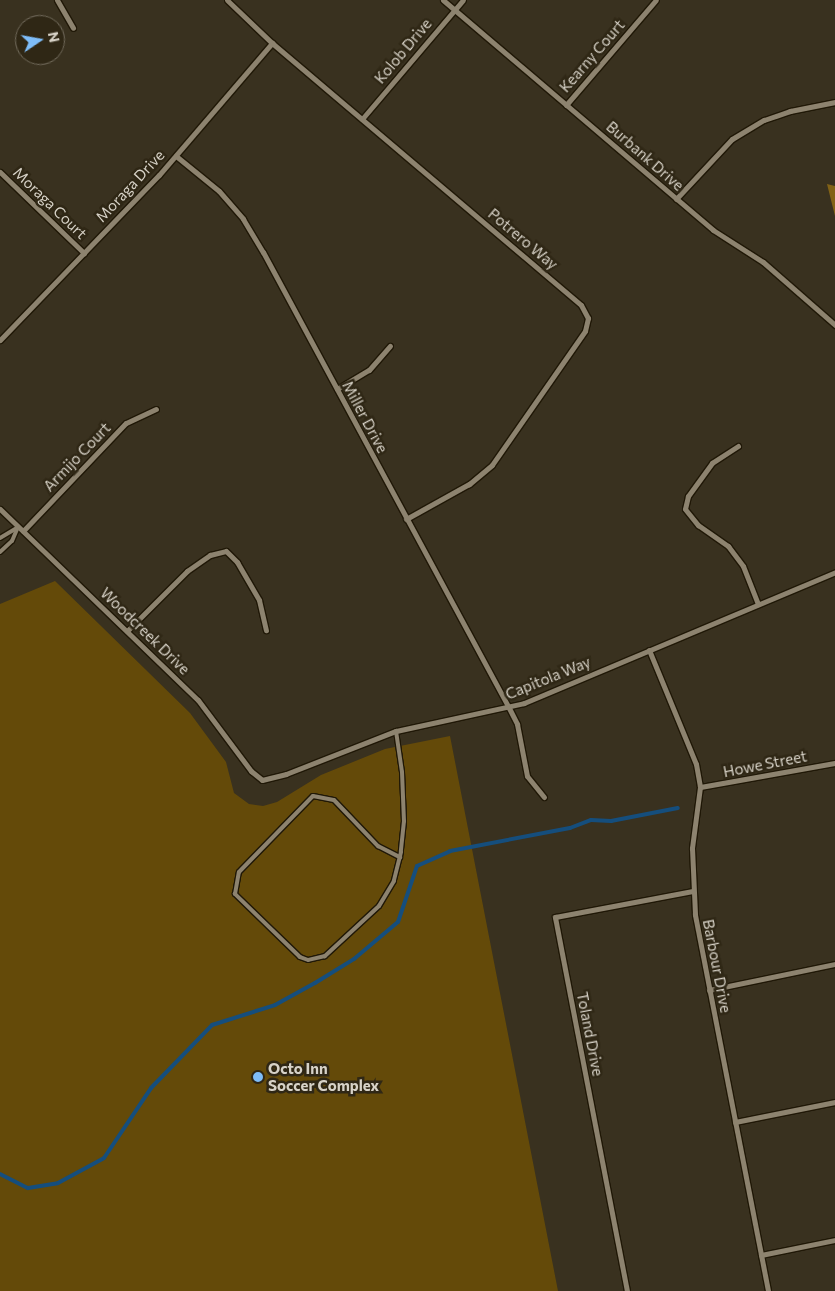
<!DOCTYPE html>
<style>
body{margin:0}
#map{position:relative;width:835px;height:1291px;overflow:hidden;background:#39311f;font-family:Commissioner,sans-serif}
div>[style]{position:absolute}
.green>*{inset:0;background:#644a09}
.forest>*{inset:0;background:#826216}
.stream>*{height:4px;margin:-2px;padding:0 2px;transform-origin:2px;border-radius:2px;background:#154e7d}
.roads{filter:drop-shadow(1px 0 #201807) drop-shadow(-1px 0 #201807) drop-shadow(0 1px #201807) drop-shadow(0 -1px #201807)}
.service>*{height:4px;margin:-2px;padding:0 2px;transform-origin:2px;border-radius:2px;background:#8d836f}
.minor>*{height:5px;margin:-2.5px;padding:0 2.5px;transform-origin:2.5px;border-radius:2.5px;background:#8d836f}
.dots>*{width:14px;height:14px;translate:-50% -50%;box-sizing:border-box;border:2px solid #2f2715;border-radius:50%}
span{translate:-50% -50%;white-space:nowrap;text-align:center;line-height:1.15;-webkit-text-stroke:5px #2f2715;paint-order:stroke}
.street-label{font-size:15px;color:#d7d2c7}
.poi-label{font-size:15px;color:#d7d2c7;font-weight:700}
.left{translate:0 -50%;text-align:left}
.north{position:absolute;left:15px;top:15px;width:50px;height:50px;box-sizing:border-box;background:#2f2715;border:1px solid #726b5c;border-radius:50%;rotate:78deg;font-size:14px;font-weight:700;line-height:20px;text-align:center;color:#d7d2c7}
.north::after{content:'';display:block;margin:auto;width:18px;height:22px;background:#7ebdf9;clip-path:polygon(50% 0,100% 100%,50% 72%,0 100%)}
</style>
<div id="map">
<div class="green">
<div style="clip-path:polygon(55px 581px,190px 713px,226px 762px,234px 793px,249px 804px,263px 806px,277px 802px,321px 775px,385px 749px,450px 736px,558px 1291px,0 1291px,0 604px)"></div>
</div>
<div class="forest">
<div style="clip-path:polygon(827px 184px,835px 186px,835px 216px)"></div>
</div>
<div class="stream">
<div style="left:0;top:1174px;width:31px;rotate:27deg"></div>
<div style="left:28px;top:1188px;width:30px;rotate:-9deg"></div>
<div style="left:58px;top:1183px;width:52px;rotate:-28.5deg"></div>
<div style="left:104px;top:1158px;width:84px;rotate:-56.1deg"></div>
<div style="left:151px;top:1088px;width:88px;rotate:-45.9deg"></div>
<div style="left:212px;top:1025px;width:66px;rotate:-17.6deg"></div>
<div style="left:275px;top:1005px;width:46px;rotate:-28.8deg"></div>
<div style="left:315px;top:983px;width:46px;rotate:-31.6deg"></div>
<div style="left:354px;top:959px;width:57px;rotate:-40.1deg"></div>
<div style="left:398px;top:922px;width:59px;rotate:-71.3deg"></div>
<div style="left:417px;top:866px;width:36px;rotate:-24deg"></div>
<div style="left:450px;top:851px;width:122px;rotate:-10.9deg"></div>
<div style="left:570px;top:828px;width:22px;rotate:-21deg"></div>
<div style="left:591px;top:820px;width:20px;rotate:3deg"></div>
<div style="left:611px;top:821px;width:68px;rotate:-11deg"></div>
</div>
<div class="roads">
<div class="service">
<div style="left:0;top:538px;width:21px;rotate:-31deg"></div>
<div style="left:0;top:552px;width:16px;rotate:-43deg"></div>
<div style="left:12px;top:541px;width:15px;rotate:-67deg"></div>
<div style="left:396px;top:731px;width:41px;rotate:81.7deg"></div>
<div style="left:402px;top:772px;width:49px;rotate:87.7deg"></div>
<div style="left:404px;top:821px;width:31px;rotate:96deg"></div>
<div style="left:401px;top:852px;width:30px;rotate:104deg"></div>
<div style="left:394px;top:881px;width:29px;rotate:121deg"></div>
<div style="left:379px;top:906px;width:74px;rotate:137.2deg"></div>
<div style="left:325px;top:956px;width:17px;rotate:167deg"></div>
<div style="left:308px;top:960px;width:9px;rotate:-159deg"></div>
<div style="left:300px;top:957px;width:91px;rotate:-135.9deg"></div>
<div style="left:235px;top:894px;width:22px;rotate:-80deg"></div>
<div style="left:239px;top:872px;width:106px;rotate:-45.8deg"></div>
<div style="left:313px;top:796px;width:21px;rotate:11deg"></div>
<div style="left:334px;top:800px;width:64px;rotate:46.3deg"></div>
<div style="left:378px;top:846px;width:25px;rotate:27deg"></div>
</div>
<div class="minor">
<div style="left:57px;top:0;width:32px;rotate:60deg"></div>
<div style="left:227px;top:0;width:62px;rotate:43.7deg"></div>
<div style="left:272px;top:43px;width:405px;rotate:40.3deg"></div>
<div style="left:581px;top:305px;width:15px;rotate:62deg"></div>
<div style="left:588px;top:318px;width:13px;rotate:103deg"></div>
<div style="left:585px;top:331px;width:163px;rotate:124.8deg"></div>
<div style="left:492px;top:465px;width:30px;rotate:140deg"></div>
<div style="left:469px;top:484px;width:72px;rotate:150.9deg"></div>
<div style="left:443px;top:0;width:355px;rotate:40.4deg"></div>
<div style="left:713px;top:230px;width:59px;rotate:32.6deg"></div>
<div style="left:763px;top:262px;width:96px;rotate:41.2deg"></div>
<div style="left:566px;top:105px;width:138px;rotate:-49.4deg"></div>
<div style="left:362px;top:119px;width:156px;rotate:-49.7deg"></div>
<div style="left:176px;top:156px;width:55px;rotate:39.1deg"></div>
<div style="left:219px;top:191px;width:37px;rotate:49deg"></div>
<div style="left:243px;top:219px;width:39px;rotate:59deg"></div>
<div style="left:263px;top:252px;width:518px;rotate:61.65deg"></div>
<div style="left:509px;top:708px;width:18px;rotate:63deg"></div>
<div style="left:517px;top:724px;width:53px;rotate:79.1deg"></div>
<div style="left:527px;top:776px;width:27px;rotate:51deg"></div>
<div style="left:0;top:172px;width:117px;rotate:44deg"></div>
<div style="left:676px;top:199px;width:82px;rotate:-47deg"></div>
<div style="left:732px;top:139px;width:37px;rotate:-31deg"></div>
<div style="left:764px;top:120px;width:28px;rotate:-19deg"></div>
<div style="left:790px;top:111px;width:46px;rotate:-11.3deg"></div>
<div style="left:0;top:340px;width:229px;rotate:-46.1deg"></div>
<div style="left:159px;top:175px;width:174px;rotate:-49.4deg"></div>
<div style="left:337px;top:389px;width:37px;rotate:-31deg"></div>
<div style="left:369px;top:370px;width:32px;rotate:-49deg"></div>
<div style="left:738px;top:446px;width:31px;rotate:147deg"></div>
<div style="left:712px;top:463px;width:41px;rotate:126deg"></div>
<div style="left:688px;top:496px;width:13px;rotate:103deg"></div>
<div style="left:685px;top:509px;width:21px;rotate:51deg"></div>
<div style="left:698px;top:525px;width:37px;rotate:35deg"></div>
<div style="left:728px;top:546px;width:25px;rotate:53deg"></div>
<div style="left:743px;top:566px;width:41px;rotate:68.5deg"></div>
<div style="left:0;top:509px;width:275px;rotate:44deg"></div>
<div style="left:198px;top:700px;width:89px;rotate:53.3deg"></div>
<div style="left:251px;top:771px;width:14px;rotate:39deg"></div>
<div style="left:262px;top:780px;width:25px;rotate:-14deg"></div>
<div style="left:286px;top:774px;width:118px;rotate:-21.4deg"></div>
<div style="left:396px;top:731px;width:131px;rotate:-12.3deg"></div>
<div style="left:524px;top:703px;width:337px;rotate:-22.8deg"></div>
<div style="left:23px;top:531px;width:149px;rotate:-46.4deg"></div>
<div style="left:126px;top:423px;width:33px;rotate:-25deg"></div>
<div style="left:127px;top:631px;width:85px;rotate:-45deg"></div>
<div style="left:187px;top:571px;width:28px;rotate:-35deg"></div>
<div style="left:210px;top:555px;width:16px;rotate:-14deg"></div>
<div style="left:226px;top:551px;width:16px;rotate:45deg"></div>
<div style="left:237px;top:562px;width:44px;rotate:59.9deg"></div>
<div style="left:259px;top:600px;width:31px;rotate:77deg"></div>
<div style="left:649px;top:650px;width:123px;rotate:67.6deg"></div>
<div style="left:696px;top:764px;width:23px;rotate:80deg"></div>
<div style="left:700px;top:787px;width:62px;rotate:97.5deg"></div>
<div style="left:692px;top:848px;width:67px;rotate:87.4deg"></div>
<div style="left:695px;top:915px;width:383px;rotate:79deg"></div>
<div style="left:700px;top:787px;width:137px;rotate:-10.1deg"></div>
<div style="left:709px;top:990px;width:129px;rotate:-11.7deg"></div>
<div style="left:735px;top:1122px;width:102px;rotate:-11.3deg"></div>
<div style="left:761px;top:1255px;width:76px;rotate:-11.5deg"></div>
<div style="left:627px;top:1291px;width:381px;rotate:-100.9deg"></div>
<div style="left:555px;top:917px;width:139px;rotate:-10.7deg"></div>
</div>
</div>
<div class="dots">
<div style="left:258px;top:1077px;background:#7ebdf9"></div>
</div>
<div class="street-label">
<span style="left:403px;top:51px;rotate:-50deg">Kolob Drive</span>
<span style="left:592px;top:56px;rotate:-49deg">Kearny Court</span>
<span style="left:645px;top:156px;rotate:41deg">Burbank Drive</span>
<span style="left:130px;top:186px;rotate:-47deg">Moraga Drive</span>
<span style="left:50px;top:203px;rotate:44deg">Moraga Court</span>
<span style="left:523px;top:239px;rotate:40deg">Potrero Way</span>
<span style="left:365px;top:417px;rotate:62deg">Miller Drive</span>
<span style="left:77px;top:457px;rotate:-46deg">Armijo Court</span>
<span style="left:145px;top:631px;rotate:44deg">Woodcreek Drive</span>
<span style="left:548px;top:678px;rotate:-22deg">Capitola Way</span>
<span style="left:765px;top:764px;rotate:-11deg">Howe Street</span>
<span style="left:717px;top:966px;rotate:79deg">Barbour Drive</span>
<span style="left:590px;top:1034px;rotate:79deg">Toland Drive</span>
</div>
<div class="poi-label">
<span class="left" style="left:268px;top:1077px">Octo Inn<br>Soccer Complex</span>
</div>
<div class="north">N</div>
</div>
